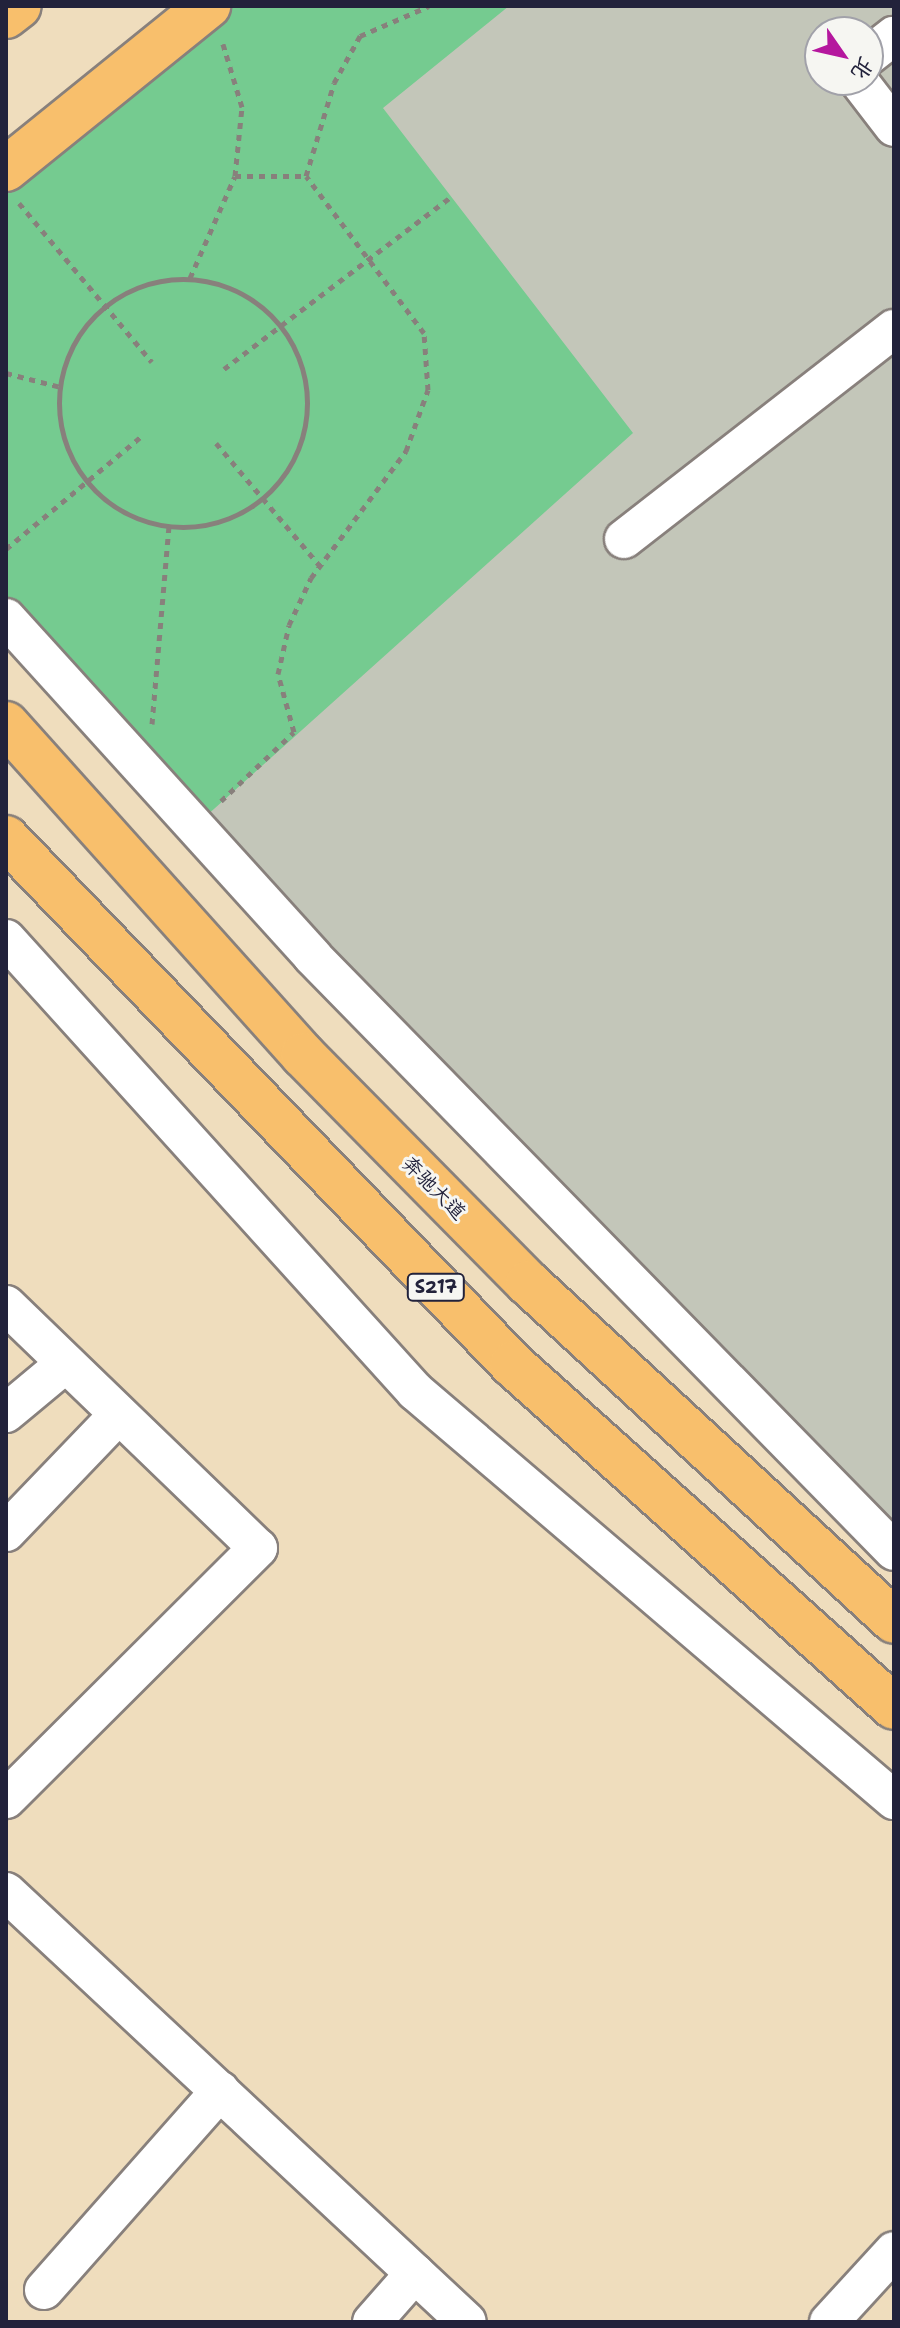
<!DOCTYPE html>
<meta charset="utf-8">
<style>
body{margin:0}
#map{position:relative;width:900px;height:2328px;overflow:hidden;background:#efddbd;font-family:"Shantell Sans","LXGW WenKai TC",sans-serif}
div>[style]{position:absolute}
.industrial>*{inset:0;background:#c3c6b9}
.green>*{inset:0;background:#75cb90}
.path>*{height:5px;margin-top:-2.5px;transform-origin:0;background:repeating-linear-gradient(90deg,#88807c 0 6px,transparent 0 12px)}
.path>.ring{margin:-2.5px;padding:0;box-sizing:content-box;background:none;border:5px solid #88807c;border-radius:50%}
.roads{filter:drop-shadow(2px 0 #88807c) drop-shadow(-2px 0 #88807c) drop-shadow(0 2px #88807c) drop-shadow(0 -2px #88807c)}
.minor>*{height:38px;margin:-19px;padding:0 19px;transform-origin:19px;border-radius:19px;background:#fff}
.major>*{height:44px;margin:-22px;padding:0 22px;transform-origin:22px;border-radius:22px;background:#f8bf6c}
span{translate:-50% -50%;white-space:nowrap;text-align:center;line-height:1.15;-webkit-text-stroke:6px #f6f6f2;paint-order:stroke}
.shield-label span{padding:2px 6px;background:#f6f6f2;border:2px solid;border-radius:6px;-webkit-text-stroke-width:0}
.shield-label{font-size:18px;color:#22223b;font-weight:700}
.street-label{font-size:20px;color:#22223b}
.frame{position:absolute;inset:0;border:8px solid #22223b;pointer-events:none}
.north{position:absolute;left:804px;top:16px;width:80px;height:80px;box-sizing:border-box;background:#f6f6f2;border:2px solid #a1a1a9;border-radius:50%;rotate:124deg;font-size:22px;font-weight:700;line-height:32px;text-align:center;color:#22223b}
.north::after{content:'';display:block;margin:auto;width:28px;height:36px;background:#b5179e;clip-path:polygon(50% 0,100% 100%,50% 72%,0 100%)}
</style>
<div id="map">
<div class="industrial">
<div style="clip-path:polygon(evenodd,507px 6px,894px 6px,894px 1550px,195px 826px,294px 732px,449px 198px,382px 107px,507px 6px,820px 32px,868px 32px,868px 80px,820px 80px,820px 32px)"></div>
</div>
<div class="green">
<div style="clip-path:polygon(208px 6px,509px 6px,383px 108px,633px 433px,195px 826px,6px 618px,6px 169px)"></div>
</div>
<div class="path">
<div style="left:235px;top:176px;width:71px"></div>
<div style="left:19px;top:203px;width:207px;rotate:50.1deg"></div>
<div style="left:190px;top:278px;width:111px;rotate:-66.2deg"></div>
<div style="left:235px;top:176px;width:69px;rotate:-84.2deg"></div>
<div style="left:242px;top:107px;width:66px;rotate:-106.8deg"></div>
<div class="ring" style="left:59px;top:279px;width:243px;height:243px"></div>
<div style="left:224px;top:369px;width:283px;rotate:-37.2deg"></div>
<div style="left:6px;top:373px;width:57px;rotate:14.3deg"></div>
<div style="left:216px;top:443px;width:161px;rotate:49.8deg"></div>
<div style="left:6px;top:549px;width:178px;rotate:-39.8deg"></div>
<div style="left:152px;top:724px;width:199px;rotate:-85.1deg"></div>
<div style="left:221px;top:801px;width:100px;rotate:-43.4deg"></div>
<div style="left:294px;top:732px;width:60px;rotate:-105.4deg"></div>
<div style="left:278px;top:674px;width:50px;rotate:-77.3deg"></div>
<div style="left:289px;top:625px;width:52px;rotate:-64.9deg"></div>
<div style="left:311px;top:578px;width:159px;rotate:-53.2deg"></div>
<div style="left:406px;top:451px;width:65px;rotate:-70.2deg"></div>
<div style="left:428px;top:390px;width:57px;rotate:-94deg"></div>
<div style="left:424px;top:333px;width:196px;rotate:-126.9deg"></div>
<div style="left:306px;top:176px;width:97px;rotate:-73.2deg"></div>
<div style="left:334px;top:83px;width:54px;rotate:-61deg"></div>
<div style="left:360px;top:36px;width:75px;rotate:-23.5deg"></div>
</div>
<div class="roads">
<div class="minor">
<div style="left:868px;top:56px;width:33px;rotate:-38deg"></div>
<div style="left:858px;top:80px;width:59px;rotate:52.5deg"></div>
<div style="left:624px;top:539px;width:342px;rotate:-37.9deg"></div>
<div style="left:6px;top:618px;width:456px;rotate:47.8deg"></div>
<div style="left:312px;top:956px;width:832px;rotate:45.63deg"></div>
<div style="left:6px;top:939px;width:610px;rotate:47.86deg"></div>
<div style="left:415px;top:1391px;width:630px;rotate:40.49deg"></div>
<div style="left:6px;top:1305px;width:350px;rotate:44deg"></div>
<div style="left:258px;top:1548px;width:356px;rotate:135.1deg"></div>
<div style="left:6px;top:1413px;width:78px;rotate:-39.8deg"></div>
<div style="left:6px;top:1532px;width:163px;rotate:-46.2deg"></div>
<div style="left:6px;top:1892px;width:630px;rotate:43.01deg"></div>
<div style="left:44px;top:2290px;width:266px;rotate:-48.5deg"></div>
<div style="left:372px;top:2322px;width:65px;rotate:-48.7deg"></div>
<div style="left:829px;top:2322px;width:96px;rotate:-47.5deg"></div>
</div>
<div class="major">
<div style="left:6px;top:16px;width:16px;rotate:-38deg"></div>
<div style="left:6px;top:169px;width:260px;rotate:-38.9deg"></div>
<div style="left:6px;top:724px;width:445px;rotate:48.1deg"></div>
<div style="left:303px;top:1055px;width:320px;rotate:45.4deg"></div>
<div style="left:528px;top:1283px;width:498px;rotate:42.7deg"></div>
<div style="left:6px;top:838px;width:730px;rotate:46.11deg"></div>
<div style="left:512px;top:1364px;width:513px;rotate:41.92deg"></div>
</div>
</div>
<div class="shield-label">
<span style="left:436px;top:1287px">S217</span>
</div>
<div class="street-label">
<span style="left:434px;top:1188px;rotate:45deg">奔驰大道</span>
</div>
<div class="frame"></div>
<div class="north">北</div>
</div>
